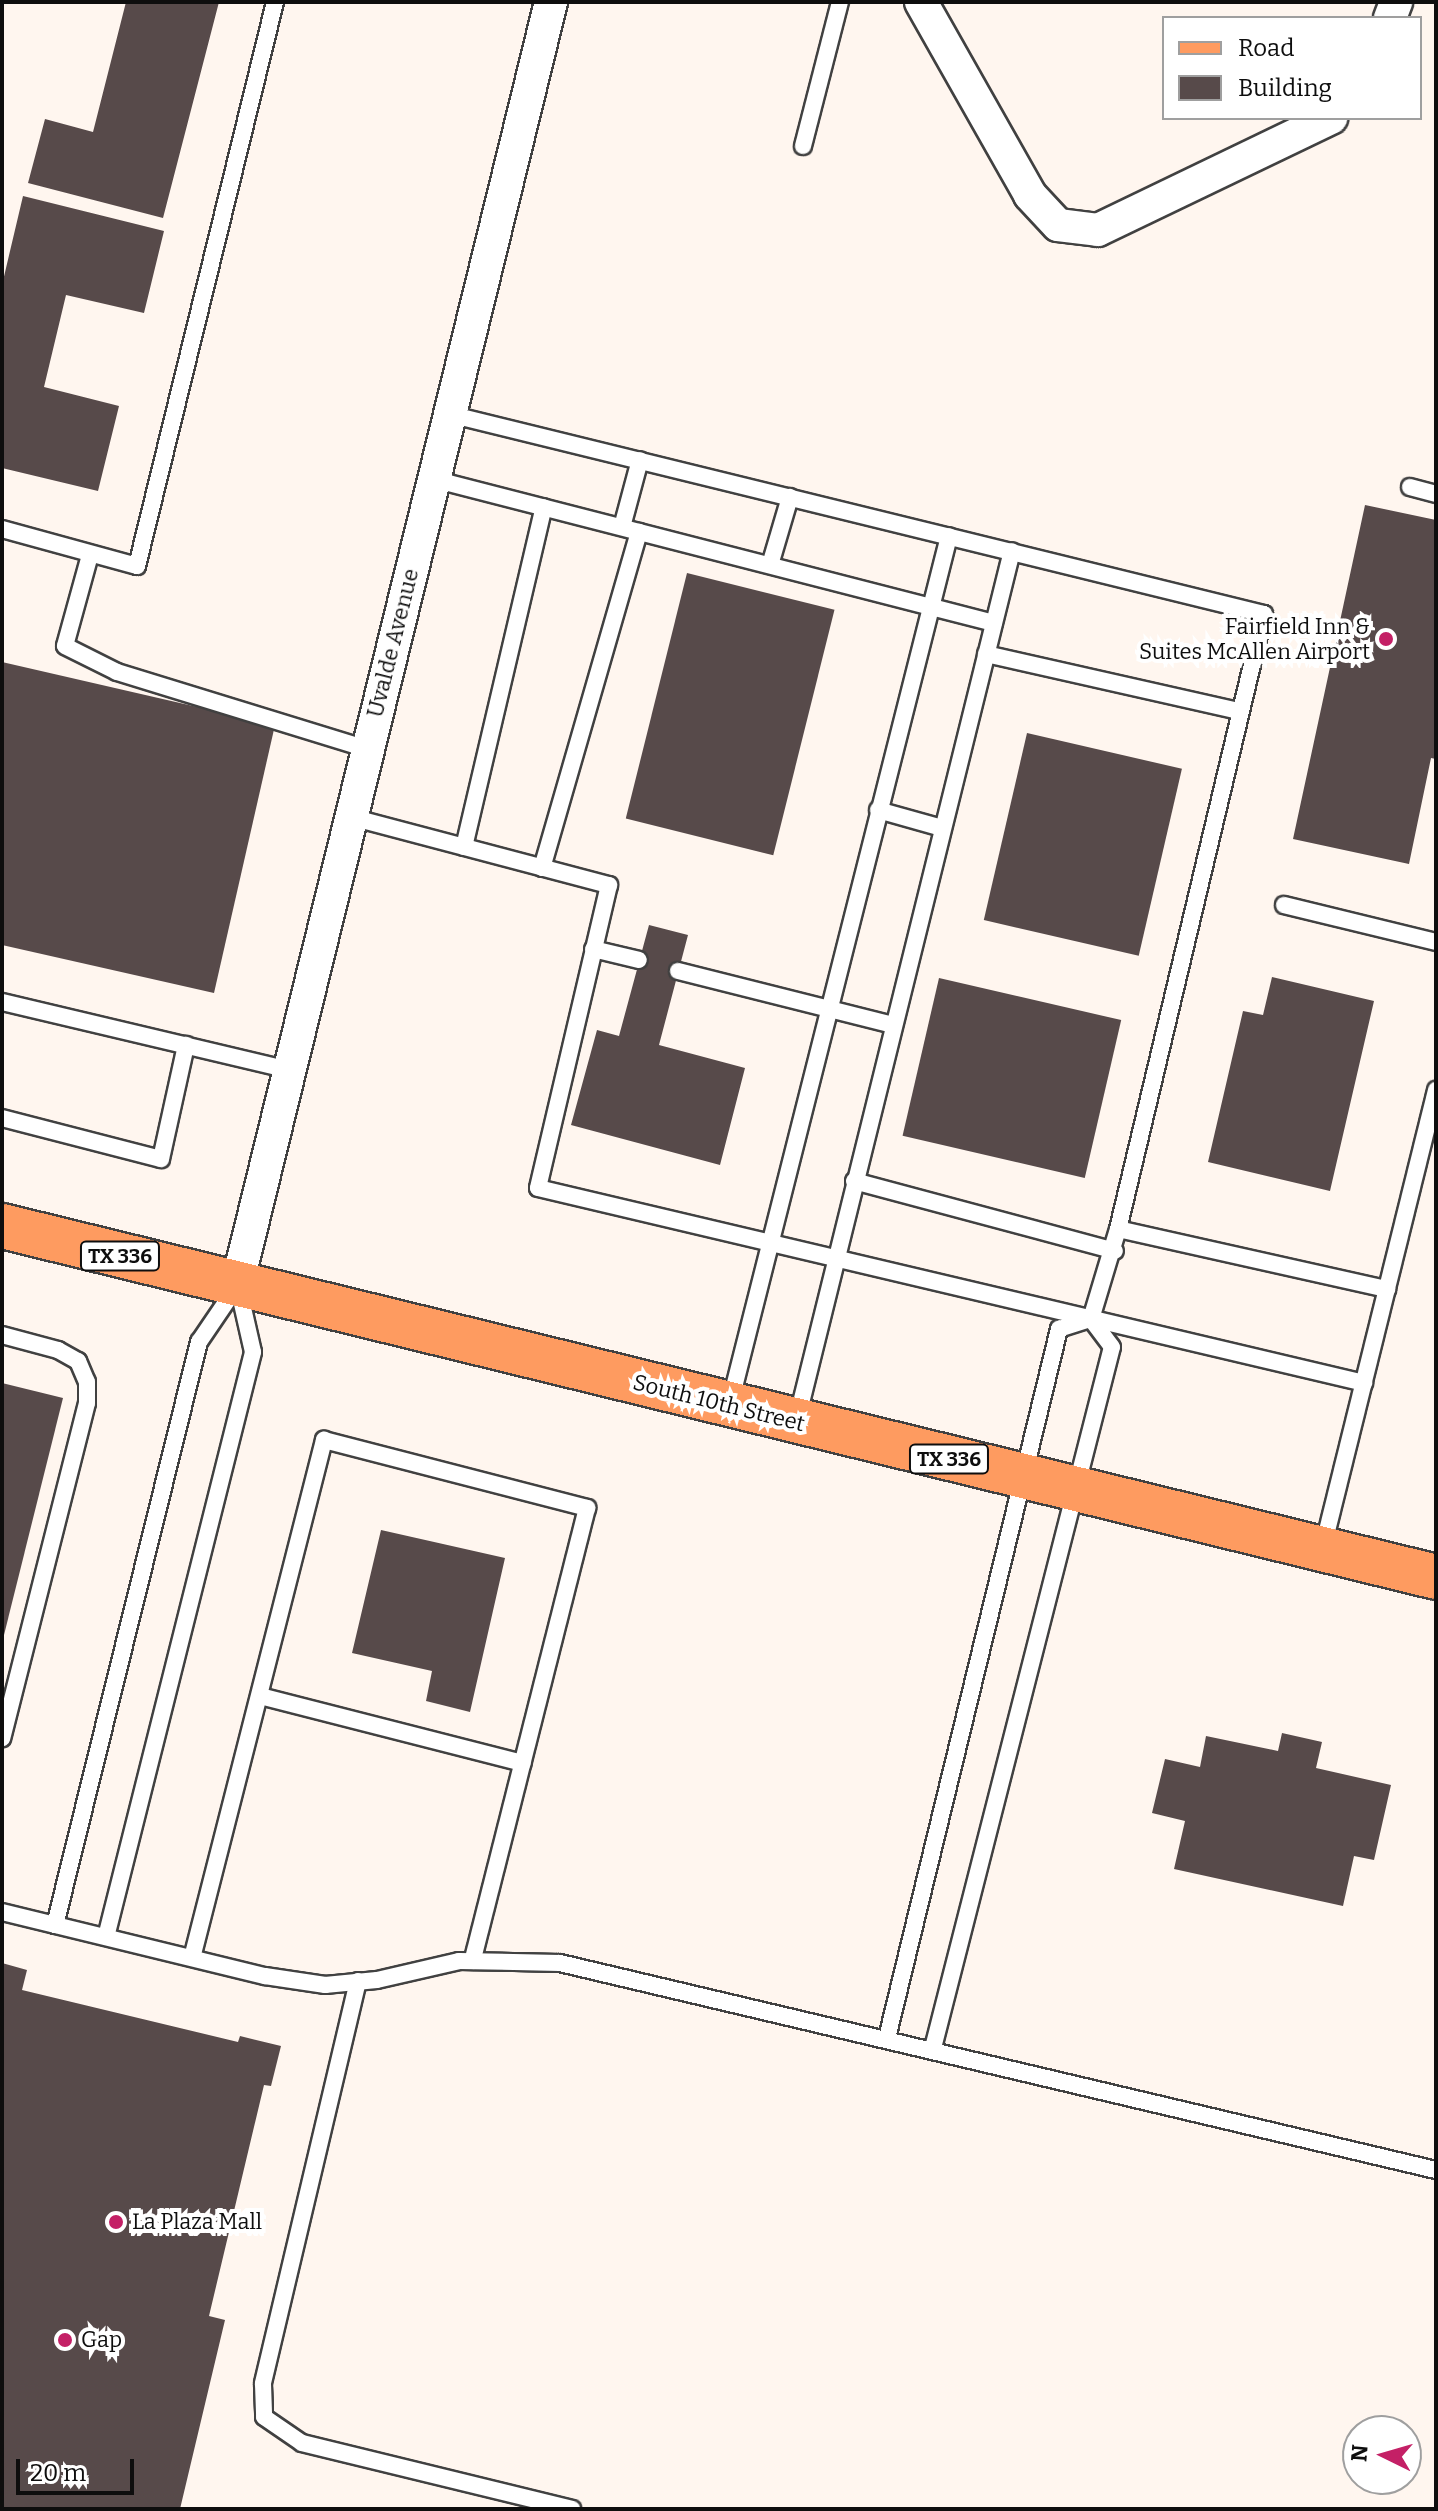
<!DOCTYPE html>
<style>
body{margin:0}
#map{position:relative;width:1438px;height:2511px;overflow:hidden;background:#fff6ef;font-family:Bitter,serif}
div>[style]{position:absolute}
.building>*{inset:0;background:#574a4a;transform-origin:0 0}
.roads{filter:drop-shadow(2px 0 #414141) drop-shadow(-2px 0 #414141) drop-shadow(0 2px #414141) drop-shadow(0 -2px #414141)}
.lane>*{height:16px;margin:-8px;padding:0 8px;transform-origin:8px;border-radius:8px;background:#fff}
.street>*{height:32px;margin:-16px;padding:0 16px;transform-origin:16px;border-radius:16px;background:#fff}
.primary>*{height:44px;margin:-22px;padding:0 22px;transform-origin:22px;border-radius:22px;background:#fe9b60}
.dots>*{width:22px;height:22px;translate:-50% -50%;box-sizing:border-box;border:4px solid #fff;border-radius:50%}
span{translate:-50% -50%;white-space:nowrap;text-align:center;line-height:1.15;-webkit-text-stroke:8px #fff;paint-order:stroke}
.shield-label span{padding:2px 6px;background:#fff;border:2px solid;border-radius:6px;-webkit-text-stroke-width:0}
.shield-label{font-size:20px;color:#0e0e0e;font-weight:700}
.poi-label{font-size:22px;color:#0e0e0e}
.right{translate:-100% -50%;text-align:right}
.left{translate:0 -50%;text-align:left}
.street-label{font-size:22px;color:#0e0e0e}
.frame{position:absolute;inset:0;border:4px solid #0e0e0e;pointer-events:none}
.legend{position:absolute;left:1162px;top:16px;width:260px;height:104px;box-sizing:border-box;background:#fff;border:2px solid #9f9f9f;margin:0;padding:10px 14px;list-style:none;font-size:24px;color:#0e0e0e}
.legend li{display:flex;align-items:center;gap:16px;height:40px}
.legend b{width:40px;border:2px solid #9f9f9f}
.north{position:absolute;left:1342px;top:2415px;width:80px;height:80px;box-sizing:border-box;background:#fff;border:2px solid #9f9f9f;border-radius:50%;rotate:275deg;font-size:22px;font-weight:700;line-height:32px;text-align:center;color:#0e0e0e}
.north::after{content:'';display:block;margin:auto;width:28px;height:36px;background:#c42066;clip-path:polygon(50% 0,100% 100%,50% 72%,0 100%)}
.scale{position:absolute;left:16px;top:2459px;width:118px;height:36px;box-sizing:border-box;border:4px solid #0e0e0e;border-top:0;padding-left:10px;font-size:24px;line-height:28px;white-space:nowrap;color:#0e0e0e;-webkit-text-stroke:6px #fff;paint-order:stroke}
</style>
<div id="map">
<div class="building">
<div style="clip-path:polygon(126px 2px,219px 2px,163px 218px,28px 183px,45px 119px,93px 132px)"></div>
<div style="clip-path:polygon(23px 196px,164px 231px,144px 313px,66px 295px,44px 387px,119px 406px,98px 491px,2px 468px,2px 285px)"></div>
<div style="clip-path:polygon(1365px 505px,1436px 520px,1436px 759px,1431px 758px,1409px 864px,1293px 839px)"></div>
<div style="left:687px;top:573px;width:152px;height:253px;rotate:14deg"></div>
<div style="clip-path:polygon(2px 662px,275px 725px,214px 993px,2px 945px)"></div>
<div style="left:1027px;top:733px;width:159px;height:192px;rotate:13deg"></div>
<div style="clip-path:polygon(649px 925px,688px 935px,659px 1045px,745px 1068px,720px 1165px,571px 1125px,597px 1030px,619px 1036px)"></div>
<div style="clip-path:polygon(1272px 977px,1374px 1001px,1330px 1191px,1208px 1162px,1243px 1011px,1263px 1015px)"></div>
<div style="left:939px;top:978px;width:187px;height:162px;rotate:13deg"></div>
<div style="clip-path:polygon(2px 1383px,63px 1398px,3px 1639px,2px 1639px)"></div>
<div style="clip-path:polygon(381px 1530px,505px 1558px,470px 1712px,426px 1701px,432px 1671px,352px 1653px)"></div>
<div style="clip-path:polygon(1282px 1733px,1322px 1742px,1316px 1768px,1391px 1785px,1374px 1860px,1354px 1856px,1343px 1906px,1174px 1869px,1185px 1821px,1152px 1813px,1165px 1759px,1200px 1767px,1206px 1736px,1278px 1751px)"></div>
<div style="clip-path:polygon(2px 1963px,27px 1970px,22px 1990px,238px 2042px,240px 2036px,281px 2046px,271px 2086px,264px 2085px,209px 2316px,225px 2320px,180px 2509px,2px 2509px)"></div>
</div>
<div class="roads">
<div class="lane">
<div style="left:803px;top:146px;width:149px;rotate:-75.6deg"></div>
<div style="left:449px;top:414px;width:839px;rotate:13.79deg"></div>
<div style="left:1264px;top:614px;width:632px;rotate:103.35deg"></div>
<div style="left:433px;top:479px;width:579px;rotate:14.4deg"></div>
<div style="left:1410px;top:487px;width:27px;rotate:15deg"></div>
<div style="left:622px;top:527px;width:69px;rotate:-75deg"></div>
<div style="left:2px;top:529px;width:140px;rotate:15.3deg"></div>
<div style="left:137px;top:566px;width:581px;rotate:-76.25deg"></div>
<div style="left:90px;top:555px;width:94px;rotate:105.4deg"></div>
<div style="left:65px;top:646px;width:58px;rotate:26.6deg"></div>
<div style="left:117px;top:672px;width:262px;rotate:17.1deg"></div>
<div style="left:770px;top:565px;width:71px;rotate:-73.6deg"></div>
<div style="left:986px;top:654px;width:259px;rotate:12.7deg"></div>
<div style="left:878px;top:810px;width:66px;rotate:15.7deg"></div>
<div style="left:351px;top:817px;width:267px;rotate:14.8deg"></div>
<div style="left:609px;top:885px;width:311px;rotate:103.2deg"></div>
<div style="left:538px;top:1188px;width:849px;rotate:13.28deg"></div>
<div style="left:464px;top:847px;width:349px;rotate:-76.8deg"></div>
<div style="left:542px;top:868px;width:350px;rotate:-73.9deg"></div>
<div style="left:1284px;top:905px;width:156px;rotate:13.7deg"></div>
<div style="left:593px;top:949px;width:47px;rotate:13.4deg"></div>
<div style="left:678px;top:971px;width:222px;rotate:14.1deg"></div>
<div style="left:2px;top:1002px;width:296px;rotate:13.3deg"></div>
<div style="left:2px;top:1118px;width:164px;rotate:14.5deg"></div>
<div style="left:161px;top:1159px;width:117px;rotate:-77.6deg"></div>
<div style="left:854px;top:1181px;width:270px;rotate:15deg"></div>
<div style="left:1091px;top:1319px;width:94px;rotate:-73.3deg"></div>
<div style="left:1118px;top:1229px;width:276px;rotate:12.6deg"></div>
<div style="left:2px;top:1335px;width:58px;rotate:15deg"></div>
<div style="left:58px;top:1350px;width:23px;rotate:29deg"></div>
<div style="left:78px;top:1361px;width:23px;rotate:67deg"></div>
<div style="left:87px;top:1382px;width:21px;rotate:90deg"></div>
<div style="left:87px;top:1403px;width:346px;rotate:104.2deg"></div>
<div style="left:730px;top:1403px;width:894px;rotate:-75.82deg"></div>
<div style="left:797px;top:1419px;width:894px;rotate:-76.09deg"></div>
<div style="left:1323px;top:1547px;width:471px;rotate:-76.1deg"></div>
<div style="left:260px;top:1696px;width:271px;rotate:14.3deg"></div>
<div style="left:2px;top:1912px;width:271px;rotate:13.7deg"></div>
<div style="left:265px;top:1976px;width:61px;rotate:8.5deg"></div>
<div style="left:325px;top:1985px;width:52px;rotate:-5.5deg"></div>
<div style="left:377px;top:1980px;width:84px;rotate:-13deg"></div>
<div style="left:459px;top:1961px;width:101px;rotate:1.1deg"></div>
<div style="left:560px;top:1963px;width:900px;rotate:13.3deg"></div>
<div style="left:55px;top:1925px;width:601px;rotate:-76.13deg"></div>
<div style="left:199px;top:1342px;width:68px;rotate:-55.8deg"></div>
<div style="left:106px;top:1937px;width:603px;rotate:-75.89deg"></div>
<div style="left:253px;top:1352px;width:68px;rotate:-102.8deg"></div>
<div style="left:192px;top:1958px;width:535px;rotate:-75.7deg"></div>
<div style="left:324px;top:1440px;width:272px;rotate:14.5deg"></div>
<div style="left:587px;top:1508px;width:467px;rotate:104.2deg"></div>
<div style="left:358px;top:1981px;width:414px;rotate:103.3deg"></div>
<div style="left:263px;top:2384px;width:33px;rotate:88deg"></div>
<div style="left:264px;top:2417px;width:46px;rotate:34.4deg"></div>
<div style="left:302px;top:2443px;width:278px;rotate:13.7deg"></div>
<div style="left:887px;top:2038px;width:730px;rotate:-76.36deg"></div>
<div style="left:1059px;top:1329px;width:33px;rotate:-18deg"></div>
<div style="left:933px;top:2048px;width:723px;rotate:-75.68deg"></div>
<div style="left:1112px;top:1347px;width:35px;rotate:-127deg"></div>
</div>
<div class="street">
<div style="left:921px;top:2px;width:222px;rotate:60.5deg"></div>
<div style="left:1030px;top:195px;width:41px;rotate:47deg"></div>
<div style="left:1058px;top:225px;width:40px;rotate:7.1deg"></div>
<div style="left:1098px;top:230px;width:259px;rotate:-25.7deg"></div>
<div style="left:1390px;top:18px;width:17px;rotate:-69deg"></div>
<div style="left:237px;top:1285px;width:1321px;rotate:-76.25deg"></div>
</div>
<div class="primary">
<div style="left:2px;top:1226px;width:1476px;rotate:13.75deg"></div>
</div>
</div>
<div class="dots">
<div style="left:1386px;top:639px;background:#c42066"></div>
<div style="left:116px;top:2222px;background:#c42066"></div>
<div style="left:65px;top:2340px;background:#c42066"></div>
</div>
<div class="shield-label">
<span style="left:120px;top:1256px">TX 336</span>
<span style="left:949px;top:1459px">TX 336</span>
</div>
<div class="poi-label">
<span class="right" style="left:1370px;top:639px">Fairfield Inn &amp;<br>Suites McAllen Airport</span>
<span class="left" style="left:132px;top:2222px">La Plaza Mall</span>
<span class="left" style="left:81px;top:2340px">Gap</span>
</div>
<div class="street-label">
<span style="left:393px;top:643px;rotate:-76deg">Uvalde Avenue</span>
<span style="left:719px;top:1403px;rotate:14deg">South 10th Street</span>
</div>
<div class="frame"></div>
<ul class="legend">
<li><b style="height:10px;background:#fe9b60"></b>Road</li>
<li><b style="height:22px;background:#574a4a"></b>Building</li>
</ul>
<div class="north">N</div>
<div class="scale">20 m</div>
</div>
